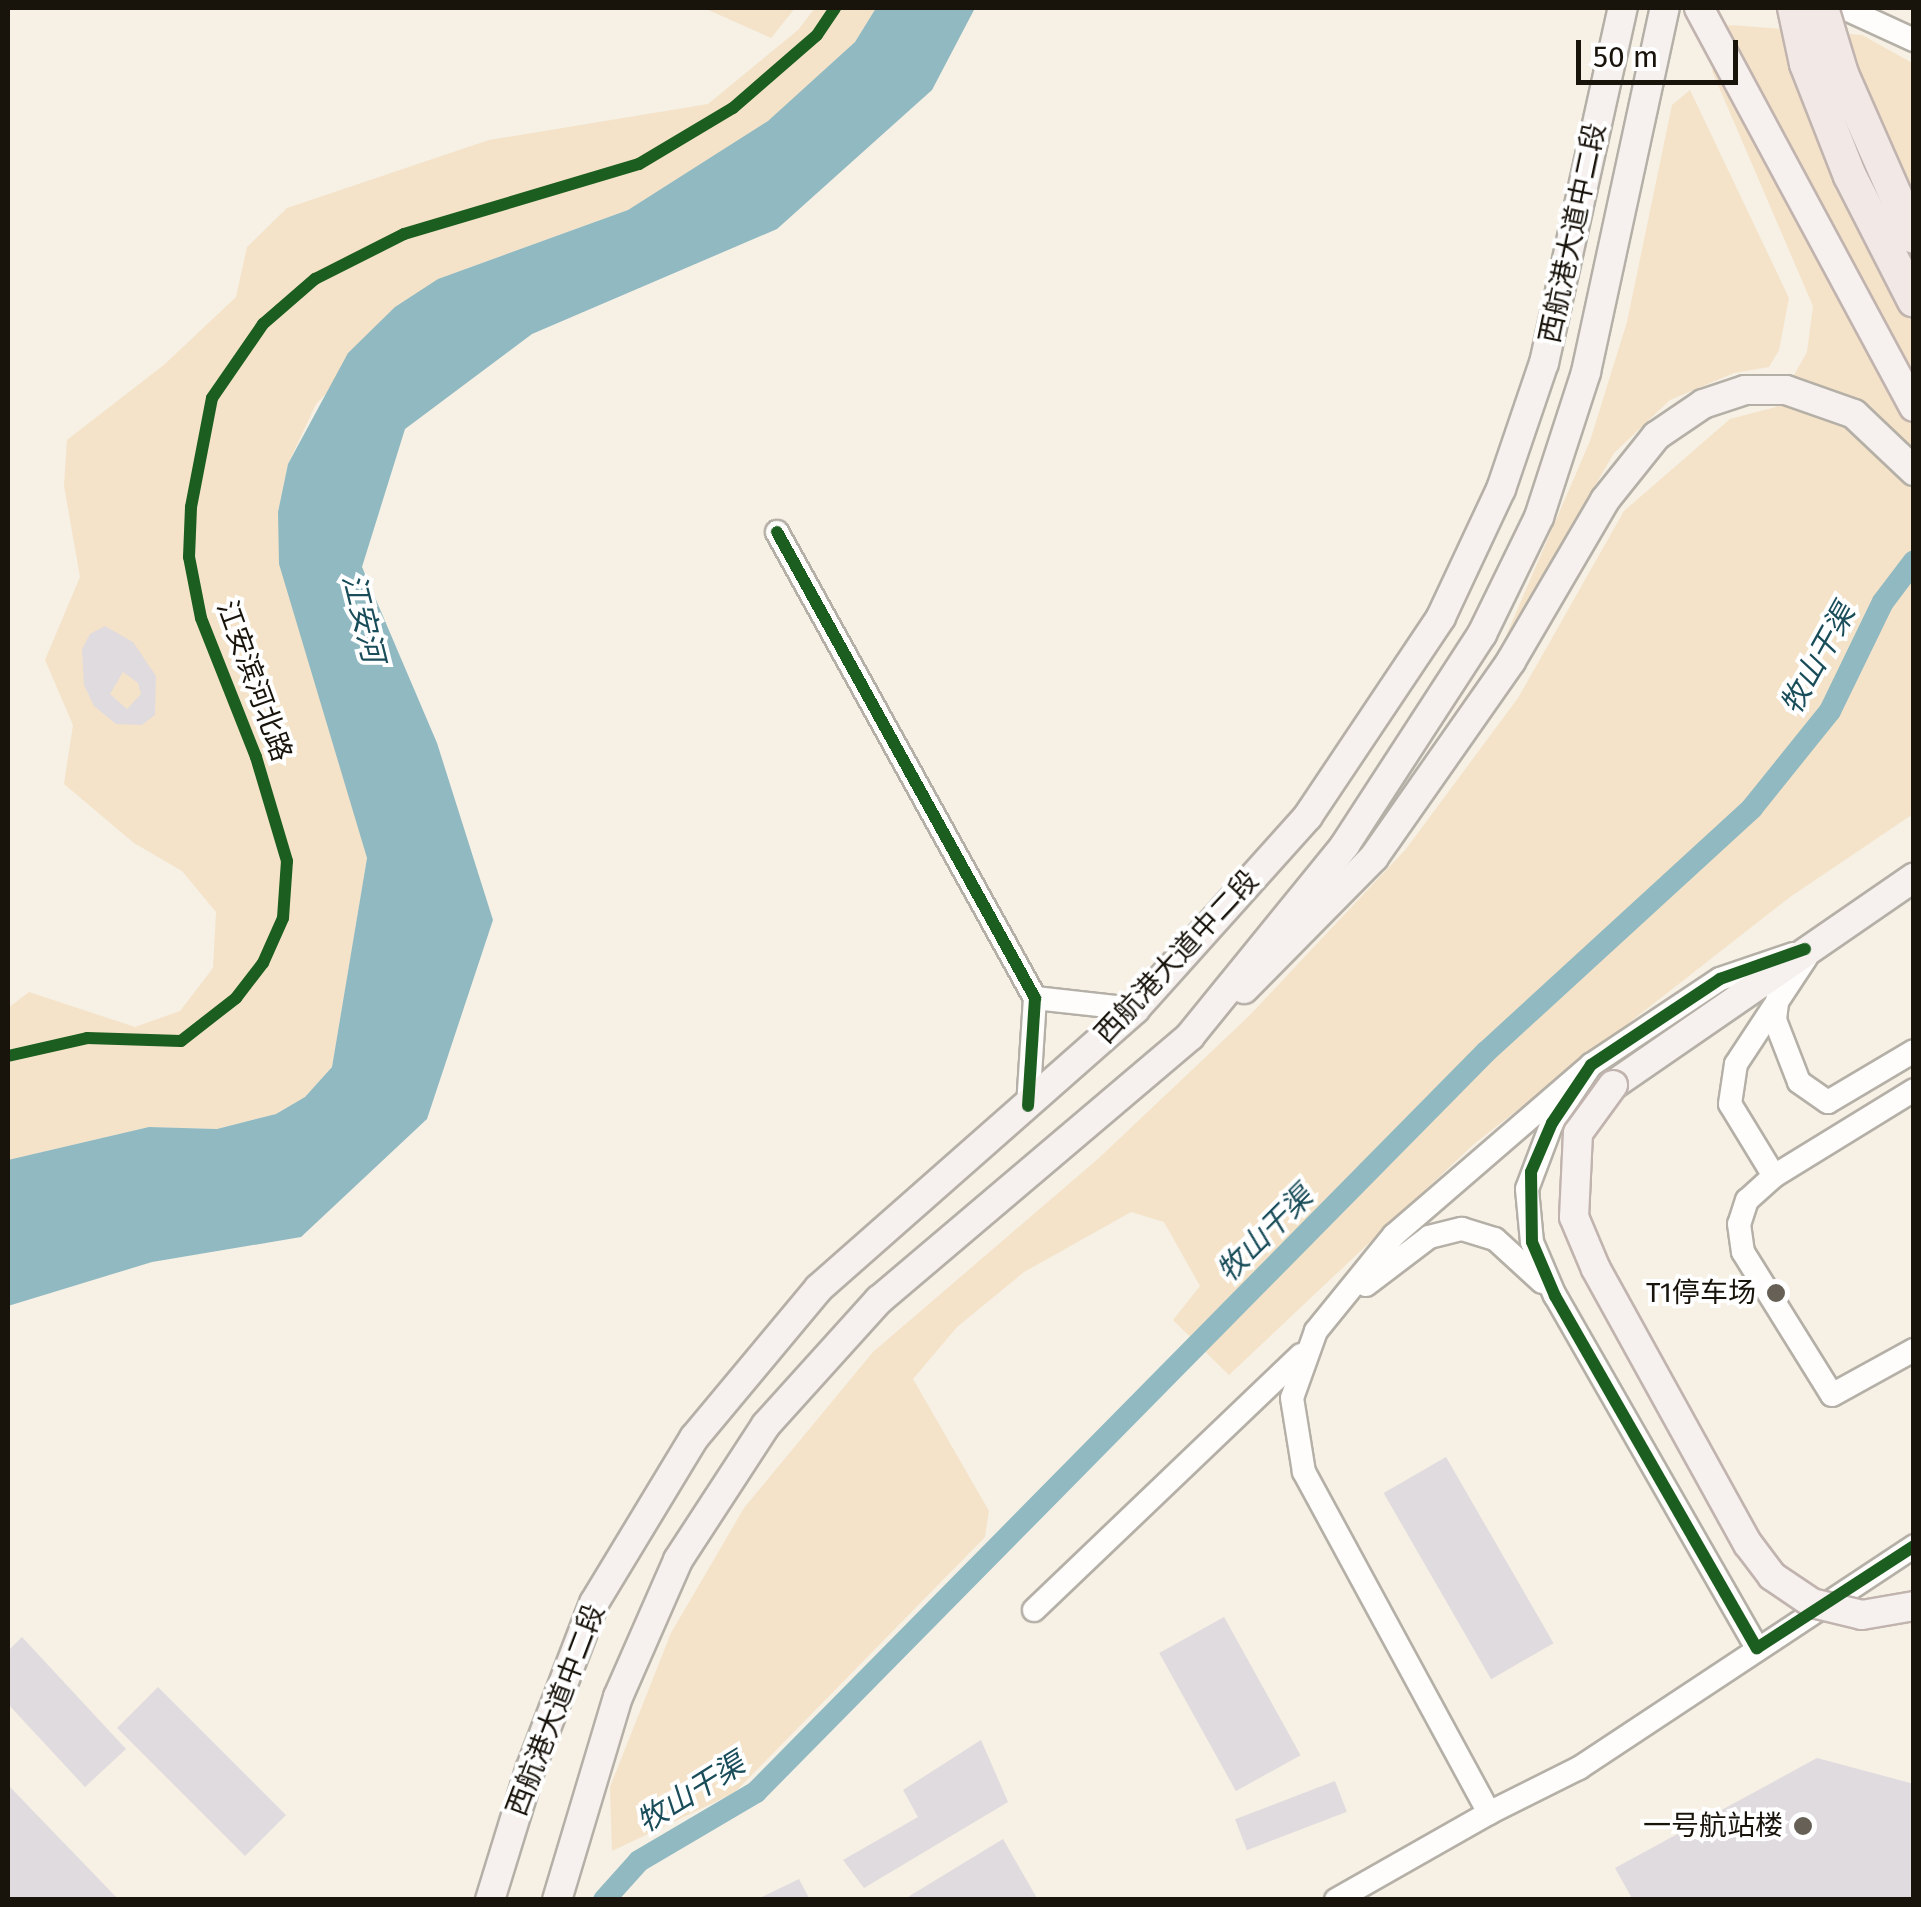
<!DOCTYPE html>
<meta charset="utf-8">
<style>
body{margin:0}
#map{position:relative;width:1921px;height:1907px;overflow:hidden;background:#f6f0e5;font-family:"Fira Sans","Noto Sans SC",sans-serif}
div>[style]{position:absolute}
.green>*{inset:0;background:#f4e3c8}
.water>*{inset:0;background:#91b9c1}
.canal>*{height:22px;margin:-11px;padding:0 11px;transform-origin:11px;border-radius:11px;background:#91b9c1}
.building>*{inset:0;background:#e0dbdf;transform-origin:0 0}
.roads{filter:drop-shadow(2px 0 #b5b0a7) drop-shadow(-2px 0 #b5b0a7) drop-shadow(0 2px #b5b0a7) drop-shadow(0 -2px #b5b0a7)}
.minor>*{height:22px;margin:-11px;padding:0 11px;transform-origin:11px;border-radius:11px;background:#fefdfb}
.major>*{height:28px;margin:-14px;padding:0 14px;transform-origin:14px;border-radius:14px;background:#f6f0ee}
.bridges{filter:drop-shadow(2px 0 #c1b4af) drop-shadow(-2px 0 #c1b4af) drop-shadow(0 2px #c1b4af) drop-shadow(0 -2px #c1b4af)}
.major-bridge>*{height:28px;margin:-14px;padding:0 14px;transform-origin:14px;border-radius:14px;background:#f6f0ee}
.highway-bridge>*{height:32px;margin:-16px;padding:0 16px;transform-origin:16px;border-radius:16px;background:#f2e8e6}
.cycleway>*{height:12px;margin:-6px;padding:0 6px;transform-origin:6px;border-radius:6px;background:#1b5e20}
.dots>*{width:28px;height:28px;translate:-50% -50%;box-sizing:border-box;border:5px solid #fff;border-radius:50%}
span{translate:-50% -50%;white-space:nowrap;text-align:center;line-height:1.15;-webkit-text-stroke:8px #fff;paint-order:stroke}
.street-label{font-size:28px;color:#18130b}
.poi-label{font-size:28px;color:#18130b}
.right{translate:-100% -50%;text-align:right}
.water-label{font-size:30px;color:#1a4d5a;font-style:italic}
.frame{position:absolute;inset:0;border:10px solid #18130b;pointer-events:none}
.scale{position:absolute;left:1576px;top:40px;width:162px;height:45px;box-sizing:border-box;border:5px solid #18130b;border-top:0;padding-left:12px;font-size:30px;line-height:35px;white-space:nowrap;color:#18130b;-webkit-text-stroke:8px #fff;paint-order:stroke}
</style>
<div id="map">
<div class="green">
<div style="clip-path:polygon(704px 8px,795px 8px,771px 38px)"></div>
<div style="clip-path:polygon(815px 8px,876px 8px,855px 42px,769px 121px,628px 210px,438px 279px,316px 404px,288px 464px,278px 512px,367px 858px,332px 1067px,305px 1097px,276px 1114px,217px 1129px,149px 1127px,8px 1160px,8px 1008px,29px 992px,135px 1027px,180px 1011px,213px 968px,216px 912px,182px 871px,134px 843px,64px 784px,73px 725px,45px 660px,80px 577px,64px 486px,67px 440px,165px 364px,236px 297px,247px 247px,287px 208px,489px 140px,708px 104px,798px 30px)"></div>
<div style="clip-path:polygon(1729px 25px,1862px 35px,1914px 64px,1913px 814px,1790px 897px,1474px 1144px,1229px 1375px,1173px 1320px,1200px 1286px,1164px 1222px,1131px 1212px,1024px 1272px,957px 1327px,913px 1379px,989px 1511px,985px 1537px,734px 1793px,612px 1851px,610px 1787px,671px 1633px,744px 1508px,873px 1352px,1099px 1158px,1249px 1016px,1406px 849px,1518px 698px,1624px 511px,1730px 419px,1776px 407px,1807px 352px,1813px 306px,1712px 71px)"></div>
<div style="clip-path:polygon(1690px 90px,1789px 298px,1779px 350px,1769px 367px,1734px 373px,1670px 400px,1614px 453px,1499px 652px,1590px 441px,1627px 322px,1672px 105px)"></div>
</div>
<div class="water">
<div style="clip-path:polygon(876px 8px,975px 8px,932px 90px,777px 229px,532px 334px,405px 429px,362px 567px,437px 743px,493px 920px,427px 1119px,301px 1237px,152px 1262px,8px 1306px,8px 1160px,149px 1127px,217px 1129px,276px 1114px,305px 1097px,332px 1067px,367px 858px,279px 564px,278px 512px,288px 464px,348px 353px,395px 307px,438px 279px,628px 210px,768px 121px,855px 42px)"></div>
</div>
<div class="canal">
<div style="left:604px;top:1900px;width:52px;rotate:-48.1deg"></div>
<div style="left:639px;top:1861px;width:136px;rotate:-30.5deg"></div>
<div style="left:756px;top:1792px;width:1039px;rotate:-45.39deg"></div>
<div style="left:1486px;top:1052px;width:361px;rotate:-42.5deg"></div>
<div style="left:1752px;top:808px;width:124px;rotate:-51.2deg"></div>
<div style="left:1830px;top:711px;width:121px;rotate:-64.1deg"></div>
<div style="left:1883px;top:602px;width:51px;rotate:-52.9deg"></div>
</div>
<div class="building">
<div style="clip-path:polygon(evenodd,105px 626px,133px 642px,156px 676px,155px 715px,142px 725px,116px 724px,94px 706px,84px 685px,82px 649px,90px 634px,105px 626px,123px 672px,138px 683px,141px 694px,127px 709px,110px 694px,123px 672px)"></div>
<div style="left:1446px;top:1457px;width:215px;height:72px;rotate:60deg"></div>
<div style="left:1224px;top:1617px;width:158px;height:74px;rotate:61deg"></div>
<div style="clip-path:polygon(22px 1637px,126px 1749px,85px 1787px,8px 1704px,8px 1651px)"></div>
<div style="left:158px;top:1687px;width:181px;height:58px;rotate:45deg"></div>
<div style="clip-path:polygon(981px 1740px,1008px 1802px,864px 1888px,843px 1860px,918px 1817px,903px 1790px)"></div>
<div style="clip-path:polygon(1817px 1758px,1914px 1784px,1914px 1900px,1633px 1900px,1615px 1868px)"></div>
<div style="left:1335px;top:1781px;width:33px;height:107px;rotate:69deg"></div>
<div style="clip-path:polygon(8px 1785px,119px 1900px,8px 1900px)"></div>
<div style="clip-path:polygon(1003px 1839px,1038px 1900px,903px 1900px)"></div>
<div style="clip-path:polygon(799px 1879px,810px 1900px,756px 1900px)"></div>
</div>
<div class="roads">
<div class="minor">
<div style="left:1844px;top:8px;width:77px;rotate:24.6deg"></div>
<div style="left:777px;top:532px;width:533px;rotate:61.03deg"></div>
<div style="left:1035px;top:998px;width:108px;rotate:93.7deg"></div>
<div style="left:1778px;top:995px;width:25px;rotate:97deg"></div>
<div style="left:1775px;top:1020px;width:66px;rotate:68.8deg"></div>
<div style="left:1799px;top:1082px;width:35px;rotate:35deg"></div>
<div style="left:1828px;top:1102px;width:100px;rotate:-30.7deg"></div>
<div style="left:1035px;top:998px;width:101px;rotate:6.3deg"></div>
<div style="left:1591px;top:1065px;width:260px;rotate:139.2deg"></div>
<div style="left:1394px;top:1235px;width:124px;rotate:129.1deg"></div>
<div style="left:1316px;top:1331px;width:71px;rotate:109.7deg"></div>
<div style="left:1292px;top:1398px;width:75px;rotate:80.8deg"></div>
<div style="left:1304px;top:1472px;width:388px;rotate:61.5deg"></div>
<div style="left:1489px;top:1813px;width:101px;rotate:-26.6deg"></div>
<div style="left:1579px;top:1768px;width:402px;rotate:-33.5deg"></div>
<div style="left:1914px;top:1090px;width:164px;rotate:148.4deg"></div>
<div style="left:1774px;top:1176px;width:36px;rotate:138deg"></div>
<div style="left:1747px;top:1200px;width:25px;rotate:108deg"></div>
<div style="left:1739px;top:1224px;width:28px;rotate:82deg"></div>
<div style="left:1743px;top:1252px;width:168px;rotate:58.1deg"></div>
<div style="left:1832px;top:1395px;width:94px;rotate:-28.8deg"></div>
<div style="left:1774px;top:1176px;width:84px;rotate:-121.4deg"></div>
<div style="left:1730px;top:1104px;width:40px;rotate:-81.5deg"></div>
<div style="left:1736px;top:1064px;width:127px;rotate:-56.6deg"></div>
<div style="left:1366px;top:1285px;width:79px;rotate:-37.3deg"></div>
<div style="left:1429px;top:1237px;width:34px;rotate:-14deg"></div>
<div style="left:1462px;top:1229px;width:34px;rotate:17deg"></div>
<div style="left:1495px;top:1239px;width:64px;rotate:42.5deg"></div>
<div style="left:1034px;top:1610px;width:369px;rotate:-43.7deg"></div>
<div style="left:1757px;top:1648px;width:406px;rotate:-119.8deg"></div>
<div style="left:1555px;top:1296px;width:59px;rotate:-113.1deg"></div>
<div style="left:1532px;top:1242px;width:53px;rotate:-95.4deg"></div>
<div style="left:1527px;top:1189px;width:71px;rotate:-69.3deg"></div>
<div style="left:1552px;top:1123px;width:70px;rotate:-56.1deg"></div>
<div style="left:1591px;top:1065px;width:155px;rotate:-33.7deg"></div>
<div style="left:1720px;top:979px;width:77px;rotate:-18.9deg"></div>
<div style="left:1336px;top:1900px;width:176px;rotate:-29.6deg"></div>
</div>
<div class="major">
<div style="left:1244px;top:989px;width:185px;rotate:-45.4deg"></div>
<div style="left:1374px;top:857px;width:239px;rotate:-55deg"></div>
<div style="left:1511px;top:661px;width:186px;rotate:-59.7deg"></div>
<div style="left:1605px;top:500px;width:82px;rotate:-51.4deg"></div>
<div style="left:1656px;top:436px;width:57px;rotate:-34.2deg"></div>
<div style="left:1703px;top:404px;width:44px;rotate:-18.4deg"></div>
<div style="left:1745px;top:390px;width:41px"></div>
<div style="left:1786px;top:390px;width:72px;rotate:19.4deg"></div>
<div style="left:1854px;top:414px;width:83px;rotate:43.5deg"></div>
<div style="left:1613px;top:1085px;width:366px;rotate:-34.6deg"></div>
<div style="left:490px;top:1900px;width:136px;rotate:-72.9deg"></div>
<div style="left:530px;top:1770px;width:179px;rotate:-69deg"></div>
<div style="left:594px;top:1603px;width:193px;rotate:-58.8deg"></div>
<div style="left:694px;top:1438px;width:195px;rotate:-50.2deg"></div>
<div style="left:819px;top:1288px;width:422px;rotate:-41.4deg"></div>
<div style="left:1135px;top:1009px;width:259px;rotate:-48.1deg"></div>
<div style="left:1308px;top:816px;width:239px;rotate:-56.2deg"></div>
<div style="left:1441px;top:617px;width:141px;rotate:-64.9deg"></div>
<div style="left:1501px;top:489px;width:133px;rotate:-71.2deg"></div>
<div style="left:1544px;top:363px;width:364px;rotate:-77.5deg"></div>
<div style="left:557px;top:1900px;width:212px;rotate:-73.3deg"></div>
<div style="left:618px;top:1697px;width:150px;rotate:-66.3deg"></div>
<div style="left:678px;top:1560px;width:161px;rotate:-56.9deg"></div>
<div style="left:766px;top:1425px;width:169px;rotate:-47.9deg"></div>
<div style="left:879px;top:1300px;width:408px;rotate:-40.3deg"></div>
<div style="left:1190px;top:1036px;width:246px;rotate:-50.9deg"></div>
<div style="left:1345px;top:845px;width:252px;rotate:-57deg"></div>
<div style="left:1482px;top:634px;width:130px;rotate:-64deg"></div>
<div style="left:1539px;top:517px;width:152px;rotate:-72deg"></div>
<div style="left:1586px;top:372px;width:372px;rotate:-77.8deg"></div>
</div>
</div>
<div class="bridges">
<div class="major-bridge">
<div style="left:1699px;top:8px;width:453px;rotate:61.7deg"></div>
<div style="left:1613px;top:1085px;width:59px;rotate:126.1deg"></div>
<div style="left:1578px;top:1133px;width:84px;rotate:92.7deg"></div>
<div style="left:1574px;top:1217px;width:56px;rotate:67.1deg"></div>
<div style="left:1596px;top:1269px;width:314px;rotate:61.1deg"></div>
<div style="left:1748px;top:1544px;width:40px;rotate:53deg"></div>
<div style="left:1772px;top:1576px;width:48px;rotate:34deg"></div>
<div style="left:1812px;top:1603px;width:51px;rotate:13.5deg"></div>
<div style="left:1862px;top:1615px;width:53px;rotate:-9.8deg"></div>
</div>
<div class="highway-bridge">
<div style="left:1794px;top:8px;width:57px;rotate:77.9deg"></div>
<div style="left:1806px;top:64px;width:120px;rotate:68.6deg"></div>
<div style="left:1850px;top:176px;width:140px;rotate:62.9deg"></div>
<div style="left:1822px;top:8px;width:69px;rotate:73.1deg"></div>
<div style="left:1842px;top:74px;width:178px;rotate:66.2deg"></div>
</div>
</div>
<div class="cycleway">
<div style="left:777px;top:532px;width:533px;rotate:61.03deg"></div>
<div style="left:1035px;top:998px;width:108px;rotate:93.7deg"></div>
<div style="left:1805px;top:949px;width:90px;rotate:160.6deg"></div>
<div style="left:1720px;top:979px;width:155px;rotate:146.3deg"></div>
<div style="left:1591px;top:1065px;width:70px;rotate:123.9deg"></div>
<div style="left:1552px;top:1123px;width:53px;rotate:113.2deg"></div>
<div style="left:1531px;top:1172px;width:70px;rotate:89.2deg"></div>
<div style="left:1532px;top:1242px;width:59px;rotate:66.9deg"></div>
<div style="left:1555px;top:1296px;width:406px;rotate:60.2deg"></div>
<div style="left:1757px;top:1648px;width:187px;rotate:-33deg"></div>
<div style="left:8px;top:1056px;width:81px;rotate:-12.8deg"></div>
<div style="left:87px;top:1038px;width:94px;rotate:1.8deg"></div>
<div style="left:181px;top:1041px;width:70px;rotate:-38deg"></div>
<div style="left:236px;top:998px;width:44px;rotate:-52.4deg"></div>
<div style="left:263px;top:963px;width:49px;rotate:-66deg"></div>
<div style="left:283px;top:918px;width:57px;rotate:-86deg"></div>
<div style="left:287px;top:861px;width:109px;rotate:-106.6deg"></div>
<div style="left:256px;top:757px;width:149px;rotate:-111.6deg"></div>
<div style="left:201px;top:618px;width:62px;rotate:-101.1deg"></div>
<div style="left:189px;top:557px;width:50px;rotate:-87.7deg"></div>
<div style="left:191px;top:507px;width:111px;rotate:-79.1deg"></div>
<div style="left:212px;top:398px;width:90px;rotate:-55.4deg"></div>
<div style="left:263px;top:324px;width:69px;rotate:-40.9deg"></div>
<div style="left:315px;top:279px;width:100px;rotate:-26.8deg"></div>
<div style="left:404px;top:234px;width:245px;rotate:-16.6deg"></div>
<div style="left:639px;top:164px;width:109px;rotate:-30.8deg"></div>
<div style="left:733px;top:108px;width:111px;rotate:-41deg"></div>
<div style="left:817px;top:35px;width:32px;rotate:-56deg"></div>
</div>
<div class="dots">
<div style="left:1776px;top:1293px;background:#666057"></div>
<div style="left:1803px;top:1826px;background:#666057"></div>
</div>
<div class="street-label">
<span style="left:1573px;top:233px;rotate:-78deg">西航港大道中二段</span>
<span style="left:254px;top:681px;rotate:70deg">江安滨河北路</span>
<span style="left:1177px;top:957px;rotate:-47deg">西航港大道中二段</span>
<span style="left:556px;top:1710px;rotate:-69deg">西航港大道中二段</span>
</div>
<div class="poi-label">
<span class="right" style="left:1756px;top:1293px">T1停车场</span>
<span class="right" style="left:1783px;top:1826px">一号航站楼</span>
</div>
<div class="water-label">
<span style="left:363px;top:618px;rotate:76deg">江安河</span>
<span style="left:1818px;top:659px;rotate:-61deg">牧山干渠</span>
<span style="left:1265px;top:1234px;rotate:-45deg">牧山干渠</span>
<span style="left:691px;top:1793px;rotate:-32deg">牧山干渠</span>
</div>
<div class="frame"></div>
<div class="scale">50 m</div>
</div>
